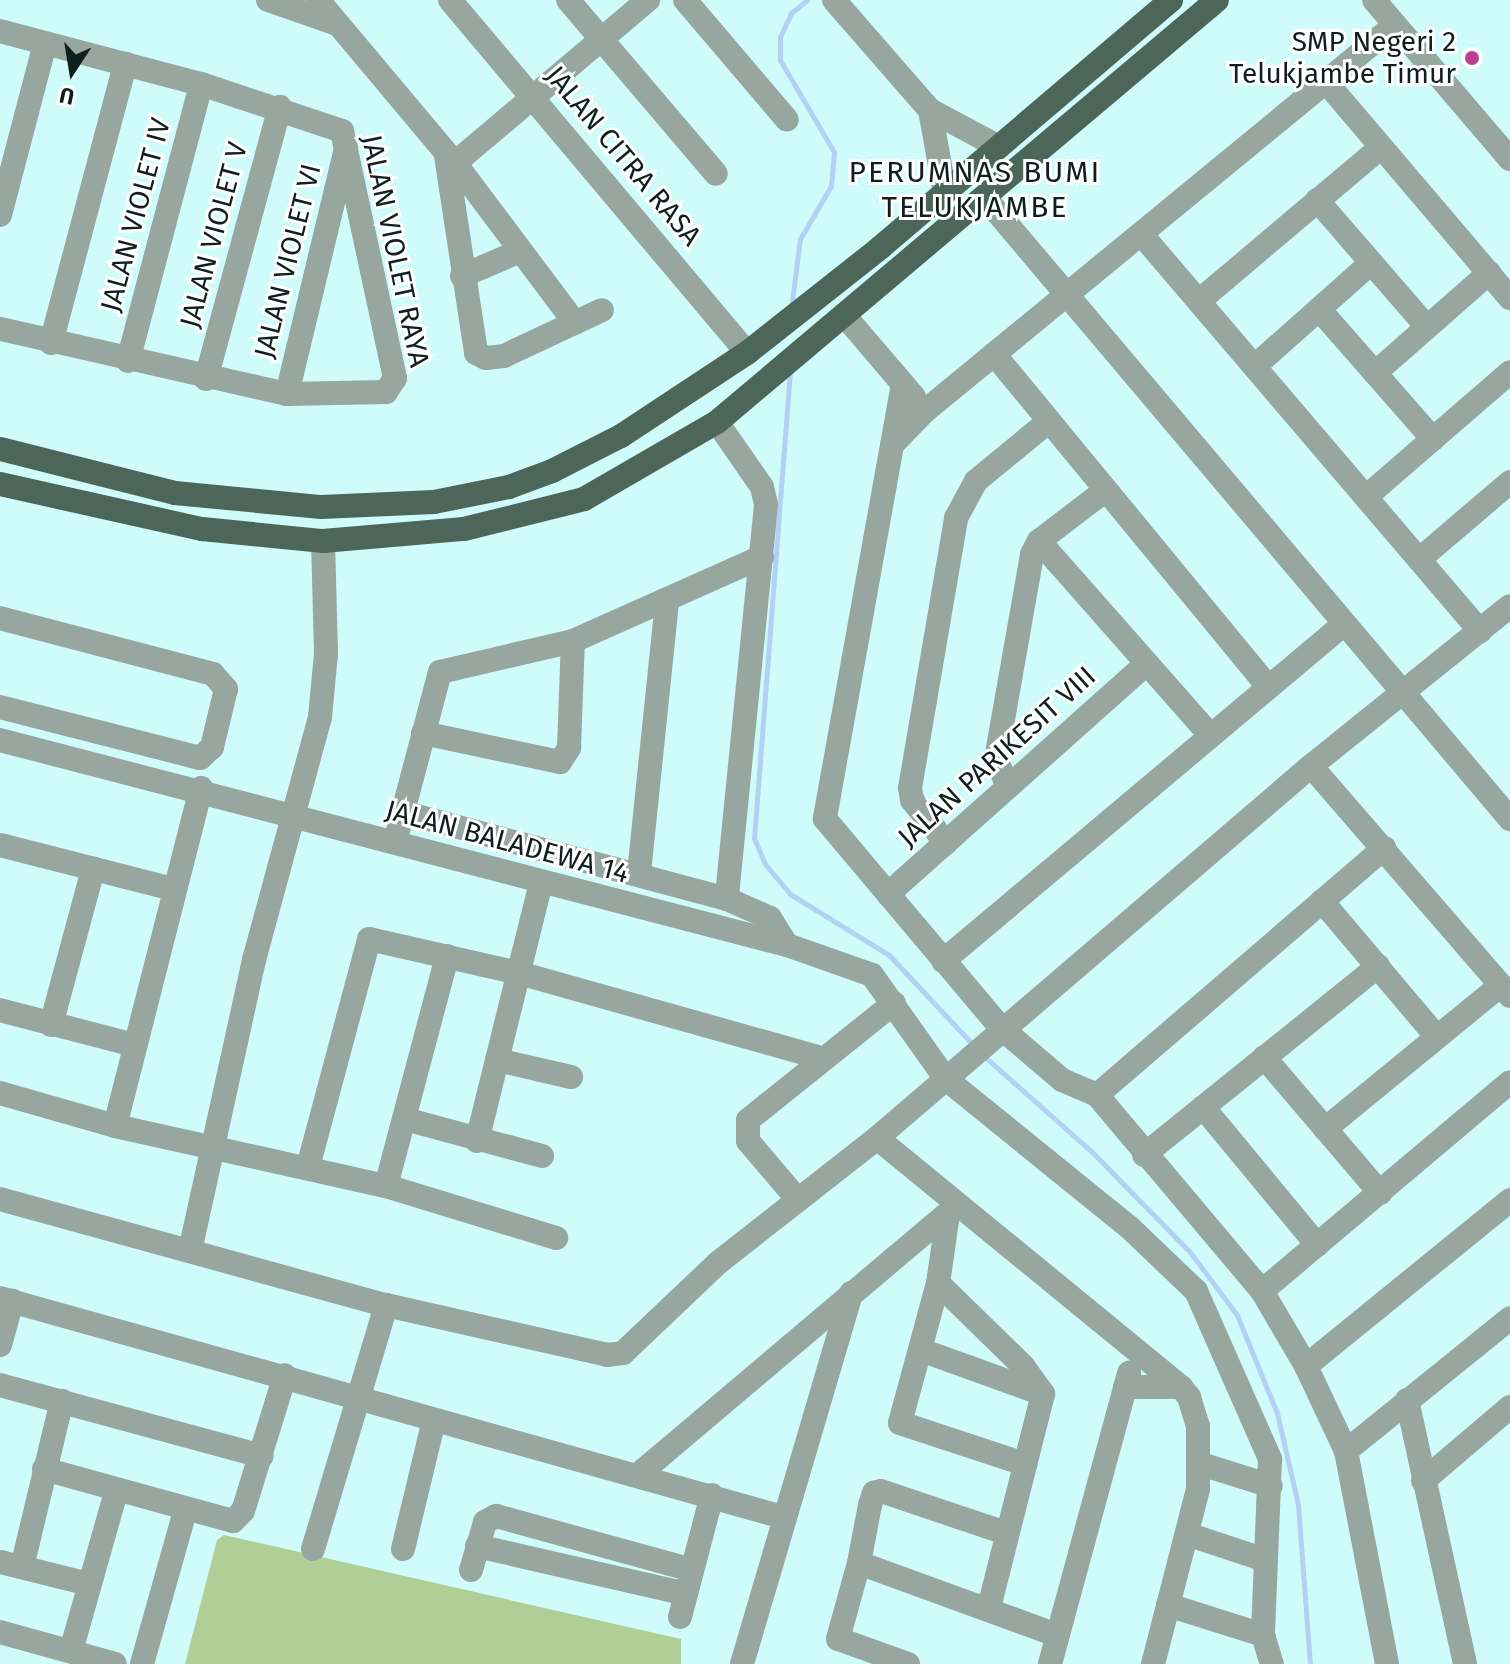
<!DOCTYPE html>
<style>
body{margin:0}
#map{position:relative;width:1510px;height:1664px;overflow:hidden;background:#cffcfa;font-family:"Fira Sans",sans-serif}
div>[style]{position:absolute}
.green>*{inset:0;background:#afcf97}
.stream>*{height:5px;margin:-2.5px;padding:0 2.5px;transform-origin:2.5px;border-radius:2.5px;background:#b2d1f5}
.minor>*{height:24px;margin:-12px;padding:0 12px;transform-origin:12px;border-radius:12px;background:#97a69e}
.major>*{height:24px;margin:-12px;padding:0 12px;transform-origin:12px;border-radius:12px;background:#4c6759}
.dots>*{width:22px;height:22px;translate:-50% -50%;box-sizing:border-box;border:4px solid #fff;border-radius:50%}
span{translate:-50% -50%;white-space:nowrap;text-align:center;line-height:1.15;-webkit-text-stroke:6px #fff;paint-order:stroke}
.poi-label{font-size:28px;color:#0e1f1e}
.right{translate:-100% -50%;text-align:right}
.street-label{font-size:28px;color:#0e1f1e}
.neighbourhood-label{font-size:30px;color:#0e1f1e;letter-spacing:2px}
.north{position:absolute;left:32px;top:32px;width:80px;height:80px;-webkit-text-stroke:6px #fff;paint-order:stroke;rotate:192deg;font-size:22px;font-weight:700;line-height:32px;text-align:center;color:#0e1f1e}
.north::after{content:'';display:block;margin:auto;width:28px;height:36px;background:#0e1f1e;clip-path:polygon(50% 0,100% 100%,50% 72%,0 100%)}
</style>
<div id="map">
<div class="green">
<div style="clip-path:polygon(224px 1535px,681px 1639px,681px 1664px,185px 1664px,217px 1540px)"></div>
</div>
<div class="stream">
<div style="left:791px;top:309px;width:71px;rotate:-82.7deg"></div>
<div style="left:800px;top:239px;width:61px;rotate:-59.7deg"></div>
<div style="left:831px;top:186px;width:34px;rotate:-85deg"></div>
<div style="left:834px;top:152px;width:107px;rotate:-120.4deg"></div>
<div style="left:780px;top:60px;width:23px;rotate:-90deg"></div>
<div style="left:780px;top:37px;width:26px;rotate:-65deg"></div>
<div style="left:791px;top:13px;width:21px;rotate:-39deg"></div>
<div style="left:790px;top:371px;width:468px;rotate:94.4deg"></div>
<div style="left:754px;top:838px;width:28px;rotate:67deg"></div>
<div style="left:765px;top:864px;width:39px;rotate:50deg"></div>
<div style="left:790px;top:894px;width:116px;rotate:31.6deg"></div>
<div style="left:889px;top:955px;width:126px;rotate:46.9deg"></div>
<div style="left:985px;top:1057px;width:143px;rotate:41.6deg"></div>
<div style="left:1092px;top:1152px;width:140px;rotate:45.6deg"></div>
<div style="left:1190px;top:1252px;width:79px;rotate:53.3deg"></div>
<div style="left:1237px;top:1315px;width:106px;rotate:67.8deg"></div>
<div style="left:1277px;top:1413px;width:94px;rotate:77.1deg"></div>
<div style="left:1298px;top:1505px;width:159px;rotate:85.7deg"></div>
</div>
<div class="minor">
<div style="left:268px;top:0;width:73px;rotate:19.2deg"></div>
<div style="left:318px;top:0;width:213px;rotate:50deg"></div>
<div style="left:455px;top:163px;width:200px;rotate:53.1deg"></div>
<div style="left:450px;top:0;width:461px;rotate:49.9deg"></div>
<div style="left:568px;top:0;width:228px;rotate:49.6deg"></div>
<div style="left:685px;top:0;width:157px;rotate:49.6deg"></div>
<div style="left:834px;top:0;width:146px;rotate:48.9deg"></div>
<div style="left:930px;top:110px;width:78px;rotate:28.2deg"></div>
<div style="left:1374px;top:0;width:209px;rotate:49.5deg"></div>
<div style="left:0;top:31px;width:208px;rotate:14.8deg"></div>
<div style="left:201px;top:84px;width:149px;rotate:18.4deg"></div>
<div style="left:342px;top:131px;width:253px;rotate:77.9deg"></div>
<div style="left:395px;top:378px;width:17px;rotate:123deg"></div>
<div style="left:386px;top:392px;width:99px;rotate:178.8deg"></div>
<div style="left:287px;top:394px;width:294px;rotate:-167.2deg"></div>
<div style="left:1326px;top:82px;width:284px;rotate:49.6deg"></div>
<div style="left:930px;top:110px;width:84px;rotate:79.8deg"></div>
<div style="left:446px;top:156px;width:199px;rotate:81.3deg"></div>
<div style="left:476px;top:353px;width:11px;rotate:27deg"></div>
<div style="left:486px;top:358px;width:18px;rotate:-6deg"></div>
<div style="left:504px;top:356px;width:108px;rotate:-25.1deg"></div>
<div style="left:455px;top:163px;width:253px;rotate:-40.2deg"></div>
<div style="left:986px;top:199px;width:812px;rotate:49.8deg"></div>
<div style="left:1317px;top:200px;width:168px;rotate:49.1deg"></div>
<div style="left:0;top:215px;width:177px;rotate:-75.3deg"></div>
<div style="left:1142px;top:235px;width:521px;rotate:49.52deg"></div>
<div style="left:462px;top:276px;width:63px;rotate:-23.3deg"></div>
<div style="left:1199px;top:301px;width:238px;rotate:-40.2deg"></div>
<div style="left:1319px;top:309px;width:173px;rotate:48.8deg"></div>
<div style="left:844px;top:315px;width:108px;rotate:49.5deg"></div>
<div style="left:51px;top:343px;width:289px;rotate:-75.1deg"></div>
<div style="left:994px;top:354px;width:430px;rotate:50.5deg"></div>
<div style="left:128px;top:361px;width:286px;rotate:-75.2deg"></div>
<div style="left:1255px;top:366px;width:155px;rotate:-41.6deg"></div>
<div style="left:1375px;top:373px;width:152px;rotate:-41.3deg"></div>
<div style="left:206px;top:379px;width:282px;rotate:-74.8deg"></div>
<div style="left:903px;top:384px;width:442px;rotate:100.2deg"></div>
<div style="left:825px;top:819px;width:273px;rotate:49.9deg"></div>
<div style="left:1001px;top:1028px;width:80px;rotate:40.4deg"></div>
<div style="left:1062px;top:1080px;width:38px;rotate:23deg"></div>
<div style="left:1097px;top:1095px;width:256px;rotate:49.9deg"></div>
<div style="left:1262px;top:1291px;width:87px;rotate:59.6deg"></div>
<div style="left:1306px;top:1366px;width:94px;rotate:64.8deg"></div>
<div style="left:1346px;top:1451px;width:217px;rotate:79.1deg"></div>
<div style="left:287px;top:394px;width:253px;rotate:-76.5deg"></div>
<div style="left:717px;top:422px;width:79px;rotate:55.3deg"></div>
<div style="left:762px;top:487px;width:18px;rotate:77deg"></div>
<div style="left:766px;top:505px;width:396px;rotate:95.7deg"></div>
<div style="left:892px;top:445px;width:47px;rotate:-45.9deg"></div>
<div style="left:925px;top:411px;width:608px;rotate:-39.4deg"></div>
<div style="left:1367px;top:496px;width:189px;rotate:-40.9deg"></div>
<div style="left:1039px;top:541px;width:259px;rotate:48.6deg"></div>
<div style="left:1421px;top:558px;width:117px;rotate:-40.5deg"></div>
<div style="left:0;top:618px;width:220px;rotate:14.7deg"></div>
<div style="left:213px;top:674px;width:20px;rotate:49deg"></div>
<div style="left:226px;top:689px;width:60px;rotate:103.6deg"></div>
<div style="left:212px;top:747px;width:16px;rotate:137deg"></div>
<div style="left:200px;top:758px;width:206px;rotate:-165.7deg"></div>
<div style="left:423px;top:733px;width:140px;rotate:12deg"></div>
<div style="left:560px;top:762px;width:17px;rotate:-57deg"></div>
<div style="left:569px;top:748px;width:107px;rotate:-87.9deg"></div>
<div style="left:0;top:740px;width:813px;rotate:14.6deg"></div>
<div style="left:787px;top:945px;width:90px;rotate:19.4deg"></div>
<div style="left:872px;top:975px;width:128px;rotate:54.6deg"></div>
<div style="left:946px;top:1079px;width:235px;rotate:39deg"></div>
<div style="left:1129px;top:1227px;width:93px;rotate:43.7deg"></div>
<div style="left:1196px;top:1291px;width:184px;rotate:66.2deg"></div>
<div style="left:1270px;top:1459px;width:176px;rotate:92.3deg"></div>
<div style="left:1263px;top:1635px;width:30px;rotate:73deg"></div>
<div style="left:1311px;top:766px;width:304px;rotate:49.1deg"></div>
<div style="left:1008px;top:787px;width:30px;rotate:-113deg"></div>
<div style="left:996px;top:759px;width:208px;rotate:-80deg"></div>
<div style="left:1032px;top:554px;width:15px;rotate:-62deg"></div>
<div style="left:1039px;top:541px;width:84px;rotate:-37.3deg"></div>
<div style="left:402px;top:812px;width:336px;rotate:15deg"></div>
<div style="left:727px;top:899px;width:47px;rotate:23.8deg"></div>
<div style="left:770px;top:918px;width:32px;rotate:58deg"></div>
<div style="left:395px;top:842px;width:176px;rotate:-75.2deg"></div>
<div style="left:440px;top:672px;width:137px;rotate:-13.1deg"></div>
<div style="left:573px;top:641px;width:207px;rotate:-24deg"></div>
<div style="left:946px;top:843px;width:55px;rotate:-128.3deg"></div>
<div style="left:912px;top:800px;width:12px;rotate:-99deg"></div>
<div style="left:910px;top:788px;width:274px;rotate:-80.3deg"></div>
<div style="left:956px;top:518px;width:42px;rotate:-61.6deg"></div>
<div style="left:976px;top:481px;width:94px;rotate:-39.4deg"></div>
<div style="left:0;top:845px;width:179px;rotate:14.3deg"></div>
<div style="left:639px;top:873px;width:271px;rotate:-84.1deg"></div>
<div style="left:888px;top:894px;width:346px;rotate:-41.7deg"></div>
<div style="left:1322px;top:901px;width:178px;rotate:49.8deg"></div>
<div style="left:943px;top:961px;width:524px;rotate:-40.04deg"></div>
<div style="left:0;top:1010px;width:138px;rotate:14.6deg"></div>
<div style="left:51px;top:1025px;width:162px;rotate:-74.9deg"></div>
<div style="left:1264px;top:1057px;width:179px;rotate:49.5deg"></div>
<div style="left:497px;top:1060px;width:76px;rotate:12.9deg"></div>
<div style="left:0;top:1093px;width:120px;rotate:16deg"></div>
<div style="left:115px;top:1126px;width:278px;rotate:12.5deg"></div>
<div style="left:386px;top:1186px;width:178px;rotate:17deg"></div>
<div style="left:1097px;top:1095px;width:379px;rotate:-40.7deg"></div>
<div style="left:1203px;top:1107px;width:179px;rotate:50.4deg"></div>
<div style="left:405px;top:1119px;width:142px;rotate:15.1deg"></div>
<div style="left:115px;top:1126px;width:349px;rotate:-75.7deg"></div>
<div style="left:1325px;top:1129px;width:227px;rotate:-39.3deg"></div>
<div style="left:877px;top:1138px;width:393px;rotate:39.3deg"></div>
<div style="left:477px;top:1141px;width:266px;rotate:-76.1deg"></div>
<div style="left:1144px;top:1155px;width:301px;rotate:-38.9deg"></div>
<div style="left:308px;top:1167px;width:236px;rotate:-75deg"></div>
<div style="left:369px;top:939px;width:154px;rotate:12.8deg"></div>
<div style="left:519px;top:973px;width:315px;rotate:15.7deg"></div>
<div style="left:386px;top:1186px;width:238px;rotate:-75.1deg"></div>
<div style="left:0;top:1199px;width:400px;rotate:15.4deg"></div>
<div style="left:386px;top:1305px;width:227px;rotate:12.7deg"></div>
<div style="left:607px;top:1355px;width:16px;rotate:-7deg"></div>
<div style="left:623px;top:1353px;width:132px;rotate:-43.5deg"></div>
<div style="left:719px;top:1262px;width:201px;rotate:-38.1deg"></div>
<div style="left:877px;top:1138px;width:572px;rotate:-40.6deg"></div>
<div style="left:1311px;top:766px;width:255px;rotate:-38.8deg"></div>
<div style="left:798px;top:1200px;width:77px;rotate:-130.3deg"></div>
<div style="left:748px;top:1141px;width:21px;rotate:-90deg"></div>
<div style="left:748px;top:1120px;width:187px;rotate:-38.7deg"></div>
<div style="left:948px;top:1214px;width:70px;rotate:98.2deg"></div>
<div style="left:938px;top:1283px;width:145px;rotate:105.2deg"></div>
<div style="left:900px;top:1423px;width:132px;rotate:18.2deg"></div>
<div style="left:190px;top:1251px;width:298px;rotate:-77.6deg"></div>
<div style="left:254px;top:960px;width:252px;rotate:-74.8deg"></div>
<div style="left:320px;top:717px;width:63px;rotate:-84.6deg"></div>
<div style="left:326px;top:654px;width:113px;rotate:-91.5deg"></div>
<div style="left:938px;top:1283px;width:119px;rotate:44.3deg"></div>
<div style="left:1023px;top:1366px;width:34px;rotate:54deg"></div>
<div style="left:1043px;top:1394px;width:221px;rotate:104.2deg"></div>
<div style="left:1262px;top:1291px;width:324px;rotate:-40.1deg"></div>
<div style="left:0;top:1298px;width:813px;rotate:15.63deg"></div>
<div style="left:0;top:1345px;width:46px;rotate:-74.7deg"></div>
<div style="left:921px;top:1350px;width:130px;rotate:19.8deg"></div>
<div style="left:1306px;top:1366px;width:263px;rotate:-39.1deg"></div>
<div style="left:0;top:1385px;width:271px;rotate:15.2deg"></div>
<div style="left:1125px;top:1387px;width:56px"></div>
<div style="left:1181px;top:1387px;width:13px;rotate:51deg"></div>
<div style="left:1189px;top:1397px;width:30px;rotate:73deg"></div>
<div style="left:1198px;top:1426px;width:63px;rotate:90deg"></div>
<div style="left:1198px;top:1489px;width:181px;rotate:104.4deg"></div>
<div style="left:1407px;top:1400px;width:270px;rotate:77.6deg"></div>
<div style="left:1346px;top:1451px;width:211px;rotate:-39deg"></div>
<div style="left:1201px;top:1464px;width:73px;rotate:17.4deg"></div>
<div style="left:44px;top:1469px;width:196px;rotate:15.4deg"></div>
<div style="left:233px;top:1521px;width:14px;rotate:-45deg"></div>
<div style="left:243px;top:1511px;width:142px;rotate:-72.8deg"></div>
<div style="left:639px;top:1474px;width:417px;rotate:-40.2deg"></div>
<div style="left:1423px;top:1481px;width:114px;rotate:-40.4deg"></div>
<div style="left:1190px;top:1535px;width:79px;rotate:18.4deg"></div>
<div style="left:477px;top:1546px;width:214px;rotate:12.9deg"></div>
<div style="left:313px;top:1549px;width:255px;rotate:-73.3deg"></div>
<div style="left:403px;top:1549px;width:133px;rotate:-76.5deg"></div>
<div style="left:0;top:1562px;width:92px;rotate:13.9deg"></div>
<div style="left:859px;top:1563px;width:59px;rotate:-79.3deg"></div>
<div style="left:870px;top:1505px;width:13px;rotate:-72deg"></div>
<div style="left:874px;top:1493px;width:7px;rotate:-16deg"></div>
<div style="left:881px;top:1491px;width:132px;rotate:18.6deg"></div>
<div style="left:22px;top:1567px;width:171px;rotate:-76.5deg"></div>
<div style="left:471px;top:1570px;width:50px;rotate:-73.7deg"></div>
<div style="left:485px;top:1522px;width:13px;rotate:-29deg"></div>
<div style="left:496px;top:1516px;width:203px;rotate:15.4deg"></div>
<div style="left:1168px;top:1605px;width:100px;rotate:17.5deg"></div>
<div style="left:680px;top:1617px;width:126px;rotate:-75.3deg"></div>
<div style="left:0;top:1632px;width:119px;rotate:15.5deg"></div>
<div style="left:71px;top:1651px;width:165px;rotate:-74.2deg"></div>
<div style="left:142px;top:1664px;width:159px;rotate:-74.3deg"></div>
<div style="left:742px;top:1664px;width:387px;rotate:-73.6deg"></div>
<div style="left:908px;top:1664px;width:74px;rotate:-160.3deg"></div>
<div style="left:838px;top:1639px;width:79px;rotate:-74.6deg"></div>
<div style="left:859px;top:1563px;width:211px;rotate:20deg"></div>
<div style="left:1050px;top:1664px;width:302px;rotate:-74.8deg"></div>
</div>
<div class="major">
<div style="left:0;top:449px;width:180px;rotate:14.1deg"></div>
<div style="left:175px;top:493px;width:147px;rotate:5.5deg"></div>
<div style="left:321px;top:507px;width:113px;rotate:-2.5deg"></div>
<div style="left:434px;top:502px;width:76px;rotate:-11.3deg"></div>
<div style="left:509px;top:487px;width:46px;rotate:-20.4deg"></div>
<div style="left:552px;top:471px;width:77px;rotate:-26.9deg"></div>
<div style="left:621px;top:436px;width:151px;rotate:-33.4deg"></div>
<div style="left:747px;top:353px;width:171px;rotate:-38.3deg"></div>
<div style="left:881px;top:247px;width:381px;rotate:-40.4deg"></div>
<div style="left:0;top:484px;width:207px;rotate:12.6deg"></div>
<div style="left:202px;top:529px;width:122px;rotate:5.7deg"></div>
<div style="left:323px;top:541px;width:142px;rotate:-4.9deg"></div>
<div style="left:464px;top:529px;width:124px;rotate:-14deg"></div>
<div style="left:584px;top:499px;width:154px;rotate:-30.1deg"></div>
<div style="left:717px;top:422px;width:654px;rotate:-40.16deg"></div>
</div>
<div class="dots">
<div style="left:1472px;top:58px;background:#b83f92"></div>
</div>
<div class="poi-label">
<span class="right" style="left:1456px;top:58px">SMP Negeri 2<br>Telukjambe Timur</span>
</div>
<div class="street-label">
<span style="left:623px;top:156px;rotate:50deg">JALAN CITRA RASA</span>
<span style="left:136px;top:215px;rotate:-75deg">JALAN VIOLET IV</span>
<span style="left:214px;top:235px;rotate:-75deg">JALAN VIOLET V</span>
<span style="left:395px;top:251px;rotate:78deg">JALAN VIOLET RAYA</span>
<span style="left:288px;top:261px;rotate:-76deg">JALAN VIOLET VI</span>
<span style="left:997px;top:757px;rotate:-42deg">JALAN PARIKESIT VIII</span>
<span style="left:507px;top:842px;rotate:15deg">JALAN BALADEWA 14</span>
</div>
<div class="neighbourhood-label">
<span style="left:975px;top:189px">PERUMNAS BUMI<br>TELUKJAMBE</span>
</div>
<div class="north">U</div>
</div>
